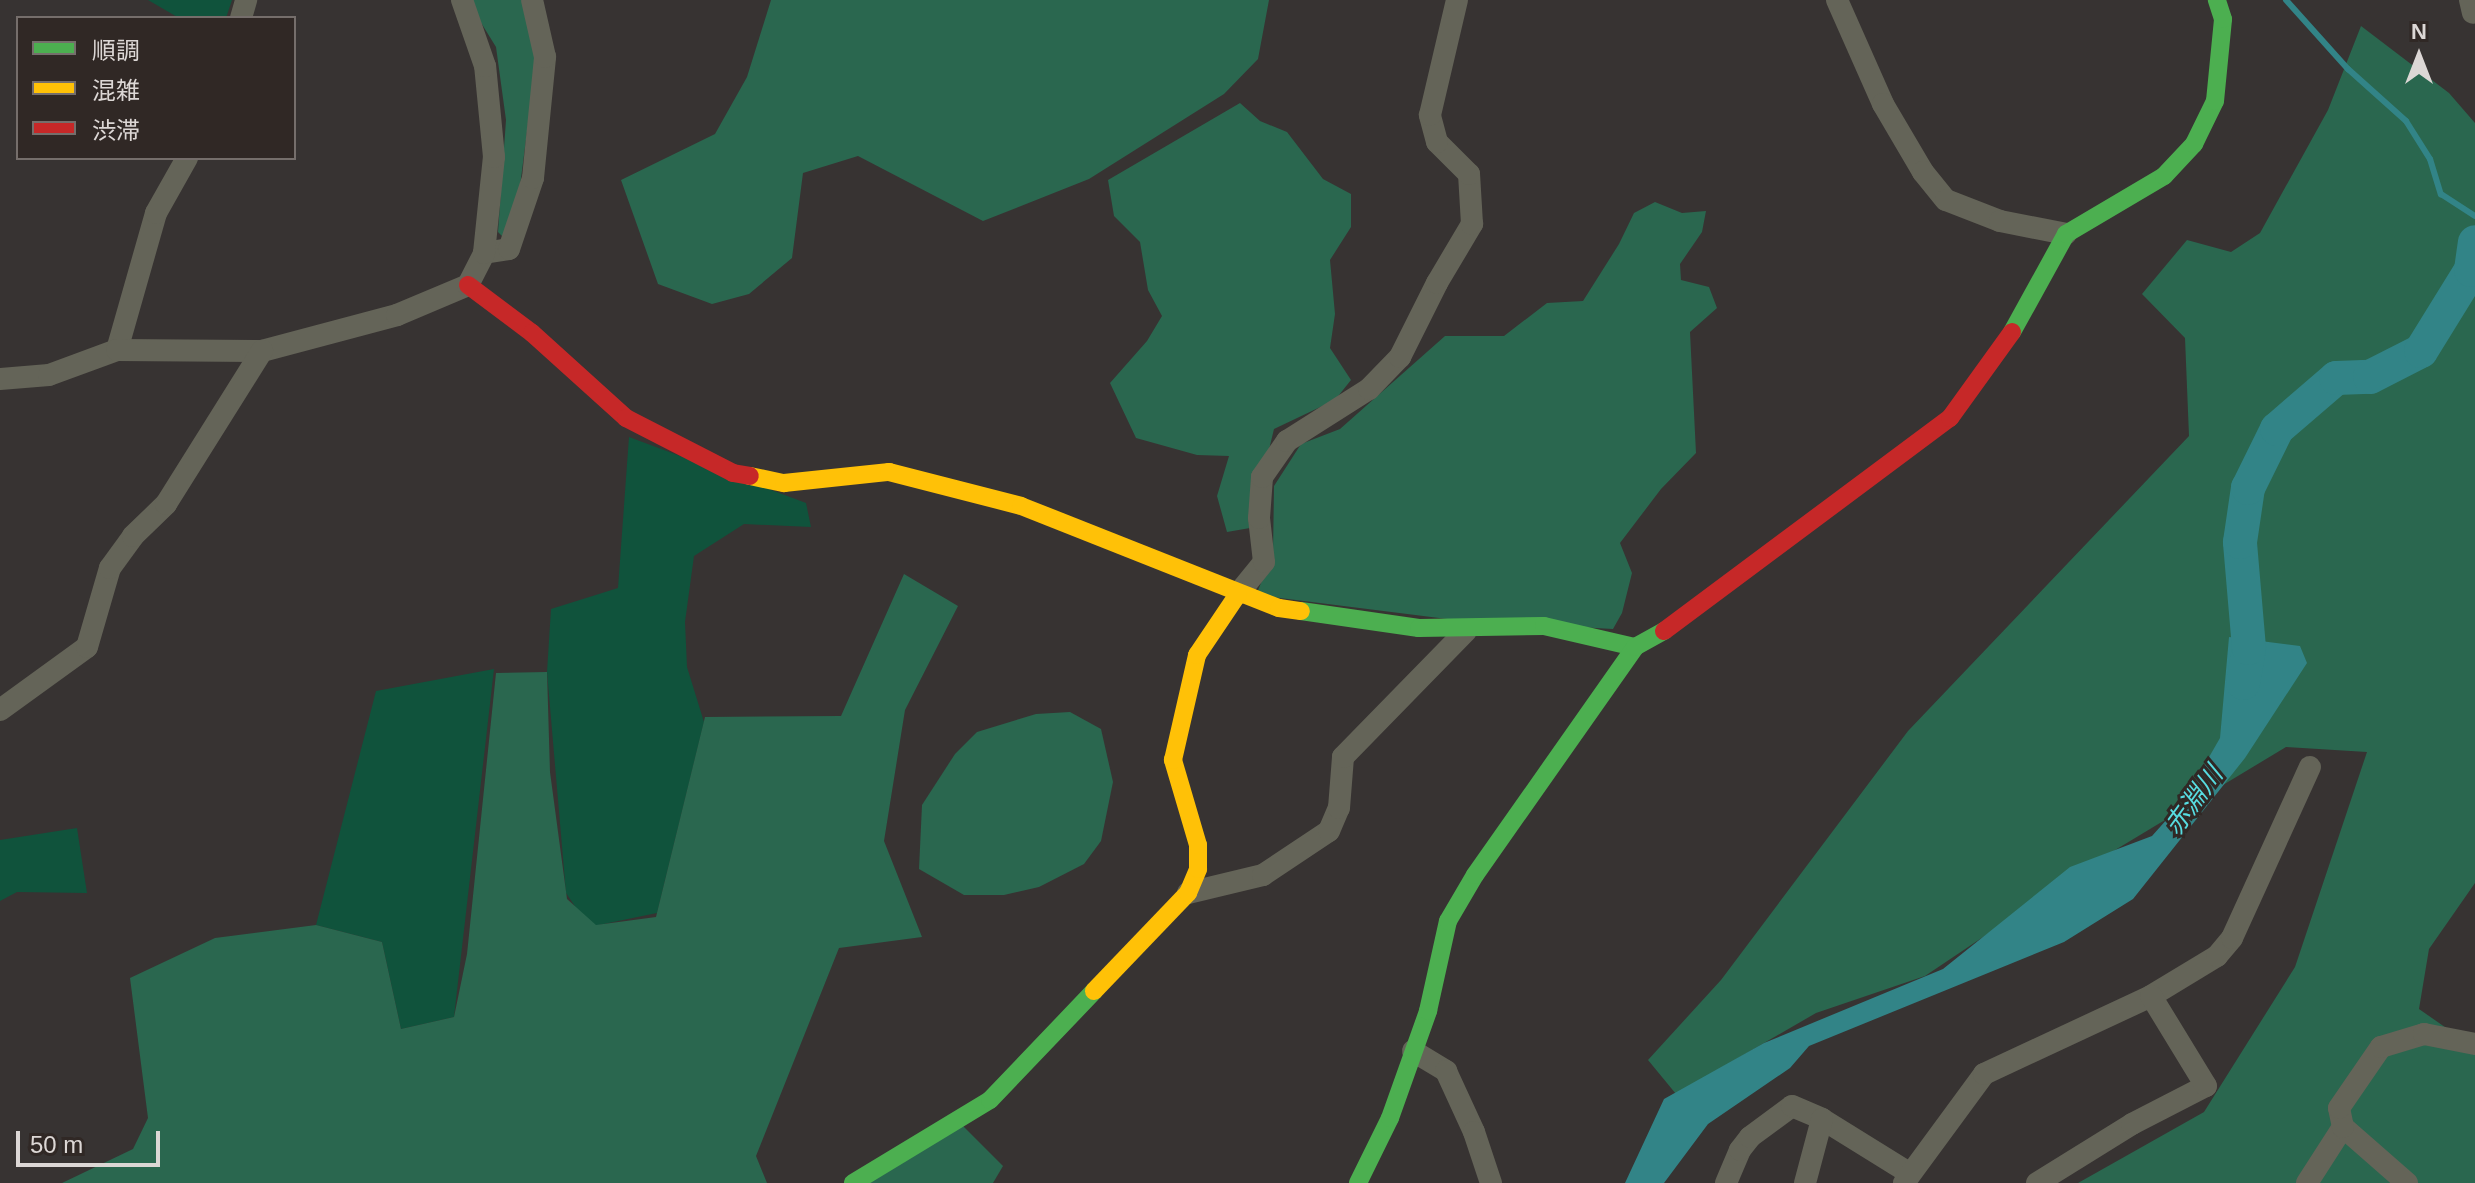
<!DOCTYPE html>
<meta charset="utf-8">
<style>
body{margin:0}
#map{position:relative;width:2475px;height:1183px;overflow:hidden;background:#373332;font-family:Helvetica,"Noto Sans JP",sans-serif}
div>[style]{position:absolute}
.green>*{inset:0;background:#10533c}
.forest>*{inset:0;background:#2a674f}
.water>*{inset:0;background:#328487}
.stream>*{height:6px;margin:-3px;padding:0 3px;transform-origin:3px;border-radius:3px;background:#328487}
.river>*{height:34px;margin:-17px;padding:0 17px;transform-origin:17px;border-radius:17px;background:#328487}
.street>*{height:22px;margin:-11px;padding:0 11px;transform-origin:11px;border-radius:11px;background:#646458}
.fast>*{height:18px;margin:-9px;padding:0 9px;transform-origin:9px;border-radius:9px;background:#4caf50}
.slow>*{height:18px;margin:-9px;padding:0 9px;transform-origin:9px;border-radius:9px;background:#ffc107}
.jam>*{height:18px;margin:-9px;padding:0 9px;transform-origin:9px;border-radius:9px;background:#c62828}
span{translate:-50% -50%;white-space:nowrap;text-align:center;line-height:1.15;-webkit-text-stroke:6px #302825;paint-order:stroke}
.water-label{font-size:26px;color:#57dbe0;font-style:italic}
.legend{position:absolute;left:16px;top:16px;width:280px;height:144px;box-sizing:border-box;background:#302825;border:2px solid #756e6b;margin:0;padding:10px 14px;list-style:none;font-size:24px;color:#dcd7d5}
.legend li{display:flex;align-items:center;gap:16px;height:40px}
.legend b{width:40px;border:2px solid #756e6b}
.north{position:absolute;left:2379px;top:16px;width:80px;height:80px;-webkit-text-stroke:6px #302825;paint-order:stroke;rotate:0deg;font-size:22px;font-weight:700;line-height:32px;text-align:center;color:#dcd7d5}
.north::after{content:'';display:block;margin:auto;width:28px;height:36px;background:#dcd7d5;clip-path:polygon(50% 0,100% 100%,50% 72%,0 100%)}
.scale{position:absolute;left:16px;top:1131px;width:144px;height:36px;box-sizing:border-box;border:4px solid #dcd7d5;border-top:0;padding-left:10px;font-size:24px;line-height:28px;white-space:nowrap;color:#dcd7d5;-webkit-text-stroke:6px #302825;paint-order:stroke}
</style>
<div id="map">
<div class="green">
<div style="clip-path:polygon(148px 0,232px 0,226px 18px,179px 18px)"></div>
<div style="clip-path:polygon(629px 437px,806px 503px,811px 527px,744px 524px,694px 556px,685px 622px,687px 667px,704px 722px,657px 913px,589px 927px,566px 893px,547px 672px,551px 609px,618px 588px)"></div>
<div style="clip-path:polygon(494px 669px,454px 1017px,401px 1029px,382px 942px,316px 925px,376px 691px)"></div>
<div style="clip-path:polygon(77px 828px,87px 893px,17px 892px,0 901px,0 840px)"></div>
</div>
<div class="forest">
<div style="clip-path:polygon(467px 0,525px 0,536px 62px,520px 186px,504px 238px,498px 232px,506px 120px,496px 47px)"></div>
<div style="clip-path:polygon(771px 0,1269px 0,1258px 59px,1224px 94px,1089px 179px,983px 221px,858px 156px,803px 173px,792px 258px,749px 294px,712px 304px,658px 284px,621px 180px,715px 134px,747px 77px)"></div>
<div style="clip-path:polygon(2361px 26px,2449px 93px,2475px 123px,2475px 883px,2429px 949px,2419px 1009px,2475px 1048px,2475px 1183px,2078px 1183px,2204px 1112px,2295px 967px,2367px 752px,2286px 747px,2087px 867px,1925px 976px,1816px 1013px,1676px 1094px,1648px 1060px,1721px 980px,1908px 731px,2189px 436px,2185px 338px,2142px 294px,2187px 240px,2231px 252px,2260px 233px,2328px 110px)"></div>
<div style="clip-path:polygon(1240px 103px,1260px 121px,1287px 132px,1323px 179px,1351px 194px,1351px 227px,1330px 260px,1335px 314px,1330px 348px,1351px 380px,1335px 400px,1274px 429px,1250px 528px,1227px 532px,1217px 496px,1229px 456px,1197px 455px,1136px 438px,1110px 383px,1147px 341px,1162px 316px,1148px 290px,1140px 242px,1114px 216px,1108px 180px)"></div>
<div style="clip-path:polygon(1655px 202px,1682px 213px,1706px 211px,1702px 232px,1680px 264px,1681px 280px,1709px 287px,1717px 308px,1690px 332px,1696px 453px,1661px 489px,1620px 543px,1632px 573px,1622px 613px,1613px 629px,1455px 620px,1256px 595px,1273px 554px,1274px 486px,1301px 444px,1340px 429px,1445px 336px,1504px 336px,1547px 303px,1583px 301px,1619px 244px,1634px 213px)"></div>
<div style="clip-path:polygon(904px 574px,958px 606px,905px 710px,884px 841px,922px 937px,839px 948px,756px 1156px,767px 1183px,62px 1183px,133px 1149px,148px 1118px,130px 978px,215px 938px,316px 925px,382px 942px,401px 1029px,454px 1017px,467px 954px,496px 673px,547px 672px,550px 772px,567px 899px,596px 925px,656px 917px,705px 717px,841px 716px)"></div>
<div style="clip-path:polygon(1070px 712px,1101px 729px,1113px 782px,1101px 841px,1084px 864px,1039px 887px,1004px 895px,964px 895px,919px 869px,922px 805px,955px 754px,977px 732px,1036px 714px)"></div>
<div style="clip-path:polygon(957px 1120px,1003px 1166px,993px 1183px,866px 1183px)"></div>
</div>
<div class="water">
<div style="clip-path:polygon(2229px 637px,2300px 646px,2307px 663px,2245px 758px,2133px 899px,2064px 942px,1809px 1046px,1790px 1068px,1708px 1124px,1664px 1183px,1625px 1183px,1664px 1099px,1764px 1043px,1943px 969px,2070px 867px,2152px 836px,2185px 799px,2220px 738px)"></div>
</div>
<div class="stream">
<div style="left:2286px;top:0;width:93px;rotate:48.1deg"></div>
<div style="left:2348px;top:69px;width:78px;rotate:41.9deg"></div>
<div style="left:2406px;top:121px;width:45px;rotate:57.7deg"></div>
<div style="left:2430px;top:159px;width:37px;rotate:73deg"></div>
<div style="left:2441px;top:194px;width:40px;rotate:32.9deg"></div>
</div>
<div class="river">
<div style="left:2243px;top:683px;width:36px;rotate:-80deg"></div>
<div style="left:2249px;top:648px;width:106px;rotate:-94.9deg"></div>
<div style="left:2240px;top:542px;width:55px;rotate:-81.6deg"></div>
<div style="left:2248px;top:488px;width:66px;rotate:-63.8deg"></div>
<div style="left:2277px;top:429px;width:78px;rotate:-40.8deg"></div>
<div style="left:2336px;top:378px;width:34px;rotate:-2deg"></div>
<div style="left:2370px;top:377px;width:57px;rotate:-27deg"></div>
<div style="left:2421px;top:351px;width:95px;rotate:-58.3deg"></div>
<div style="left:2471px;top:270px;width:28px;rotate:-82deg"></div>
</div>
<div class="street">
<div style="left:1837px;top:0;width:114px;rotate:66.1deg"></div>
<div style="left:1883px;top:104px;width:79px;rotate:59.5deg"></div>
<div style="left:1923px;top:172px;width:36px;rotate:51deg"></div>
<div style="left:1946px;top:200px;width:58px;rotate:21.3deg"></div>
<div style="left:2000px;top:221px;width:67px;rotate:11.1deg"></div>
<div style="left:2470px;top:0;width:13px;rotate:77deg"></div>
<div style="left:241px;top:18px;width:19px;rotate:-74deg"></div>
<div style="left:484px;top:253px;width:25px;rotate:-9deg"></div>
<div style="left:509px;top:249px;width:75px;rotate:-71.3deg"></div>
<div style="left:533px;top:178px;width:122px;rotate:-84.3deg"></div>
<div style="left:545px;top:57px;width:58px;rotate:-102.8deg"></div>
<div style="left:117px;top:350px;width:142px;rotate:-74.1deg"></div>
<div style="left:156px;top:213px;width:63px;rotate:-60.6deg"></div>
<div style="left:0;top:379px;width:49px;rotate:-4.7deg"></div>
<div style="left:49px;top:375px;width:72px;rotate:-20.2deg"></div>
<div style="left:117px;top:350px;width:145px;rotate:0.4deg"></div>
<div style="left:262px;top:351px;width:140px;rotate:-14.9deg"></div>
<div style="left:397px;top:315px;width:77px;rotate:-22.9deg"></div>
<div style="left:468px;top:285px;width:36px;rotate:-63deg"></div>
<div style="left:484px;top:253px;width:97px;rotate:-84.1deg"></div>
<div style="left:494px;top:157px;width:91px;rotate:-95.6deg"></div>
<div style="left:485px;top:66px;width:70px;rotate:-109.2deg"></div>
<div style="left:1238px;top:594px;width:41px;rotate:-50.9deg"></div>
<div style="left:1264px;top:562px;width:44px;rotate:-96.5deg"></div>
<div style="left:1259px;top:518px;width:41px;rotate:-85.8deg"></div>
<div style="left:1262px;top:477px;width:44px;rotate:-55.2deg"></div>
<div style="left:1287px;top:441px;width:97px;rotate:-32.4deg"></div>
<div style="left:1369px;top:389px;width:45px;rotate:-45.9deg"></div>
<div style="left:1400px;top:357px;width:83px;rotate:-63.4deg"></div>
<div style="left:1437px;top:283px;width:69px;rotate:-59.3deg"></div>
<div style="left:1472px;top:224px;width:50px;rotate:-93.4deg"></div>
<div style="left:1469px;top:174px;width:45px;rotate:-135deg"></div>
<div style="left:1437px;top:142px;width:28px;rotate:-105deg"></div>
<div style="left:1430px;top:115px;width:118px;rotate:-76.8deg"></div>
<div style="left:0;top:710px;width:107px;rotate:-35.9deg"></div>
<div style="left:87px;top:647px;width:82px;rotate:-73.8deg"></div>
<div style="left:110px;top:568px;width:39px;rotate:-54deg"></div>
<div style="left:133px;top:536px;width:46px;rotate:-44.1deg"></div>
<div style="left:166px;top:504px;width:181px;rotate:-57.9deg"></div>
<div style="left:1188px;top:893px;width:77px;rotate:-13.5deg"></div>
<div style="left:1263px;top:875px;width:79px;rotate:-33.7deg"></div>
<div style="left:1329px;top:831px;width:25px;rotate:-67deg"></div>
<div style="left:1339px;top:808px;width:51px;rotate:-85.5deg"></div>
<div style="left:1343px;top:757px;width:177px;rotate:-45.7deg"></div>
<div style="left:1413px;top:1051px;width:39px;rotate:31deg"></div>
<div style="left:1446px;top:1071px;width:67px;rotate:65.3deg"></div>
<div style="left:1474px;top:1132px;width:54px;rotate:71.6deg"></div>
<div style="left:1726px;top:1183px;width:36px;rotate:-67deg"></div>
<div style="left:1740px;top:1150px;width:16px;rotate:-52deg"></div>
<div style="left:1750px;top:1137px;width:52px;rotate:-36.4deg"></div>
<div style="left:1792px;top:1106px;width:33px;rotate:23deg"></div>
<div style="left:1822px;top:1119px;width:102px;rotate:31.8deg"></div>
<div style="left:1805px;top:1183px;width:66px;rotate:-75.1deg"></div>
<div style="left:1904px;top:1183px;width:135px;rotate:-53.7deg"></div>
<div style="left:1984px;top:1074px;width:184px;rotate:-25deg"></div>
<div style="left:2151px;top:996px;width:77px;rotate:-31.2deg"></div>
<div style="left:2217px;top:956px;width:23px;rotate:-50deg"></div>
<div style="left:2232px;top:938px;width:188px;rotate:-65.5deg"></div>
<div style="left:2037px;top:1183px;width:112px;rotate:-31.8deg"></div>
<div style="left:2132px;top:1124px;width:83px;rotate:-27.2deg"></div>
<div style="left:2206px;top:1086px;width:105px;rotate:-121.4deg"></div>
<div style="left:2307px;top:1183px;width:67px;rotate:-57.3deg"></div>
<div style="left:2407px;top:1183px;width:85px;rotate:-138.8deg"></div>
<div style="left:2343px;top:1127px;width:19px;rotate:-102deg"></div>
<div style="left:2339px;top:1108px;width:74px;rotate:-55.5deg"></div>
<div style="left:2381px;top:1047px;width:45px;rotate:-16.8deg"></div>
<div style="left:2424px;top:1034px;width:52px;rotate:11.1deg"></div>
</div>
<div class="fast">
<div style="left:2012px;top:332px;width:112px;rotate:-61.1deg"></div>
<div style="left:2066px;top:234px;width:114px;rotate:-30.6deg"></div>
<div style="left:2164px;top:176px;width:44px;rotate:-46.8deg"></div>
<div style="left:2194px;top:144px;width:48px;rotate:-64deg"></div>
<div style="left:2215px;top:101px;width:82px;rotate:-84.4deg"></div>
<div style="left:2223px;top:19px;width:20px;rotate:-108deg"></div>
<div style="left:1301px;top:611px;width:119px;rotate:8.2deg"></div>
<div style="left:1419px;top:628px;width:125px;rotate:-0.9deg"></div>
<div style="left:1544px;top:626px;width:93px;rotate:13deg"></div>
<div style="left:853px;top:1183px;width:160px;rotate:-31.2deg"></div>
<div style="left:990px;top:1100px;width:151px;rotate:-46.3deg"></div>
<div style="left:1358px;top:1183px;width:72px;rotate:-63.8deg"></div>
<div style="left:1390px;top:1118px;width:114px;rotate:-70.4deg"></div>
<div style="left:1428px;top:1011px;width:92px;rotate:-77.5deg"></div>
<div style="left:1448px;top:921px;width:53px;rotate:-59.6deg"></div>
<div style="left:1475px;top:875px;width:279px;rotate:-54.9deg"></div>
<div style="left:1635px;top:647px;width:33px;rotate:-29deg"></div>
</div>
<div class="slow">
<div style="left:750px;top:476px;width:35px;rotate:12deg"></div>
<div style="left:784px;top:483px;width:106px;rotate:-6deg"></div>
<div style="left:889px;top:472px;width:136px;rotate:14.4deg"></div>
<div style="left:1021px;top:506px;width:277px;rotate:21.6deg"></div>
<div style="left:1279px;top:608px;width:22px;rotate:8deg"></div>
<div style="left:1094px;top:991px;width:136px;rotate:-46.2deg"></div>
<div style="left:1188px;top:893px;width:26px;rotate:-67deg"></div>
<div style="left:1198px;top:869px;width:24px;rotate:-90deg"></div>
<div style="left:1198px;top:845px;width:89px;rotate:-106.4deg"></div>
<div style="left:1173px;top:760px;width:108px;rotate:-77.1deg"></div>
<div style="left:1197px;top:655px;width:73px;rotate:-56.1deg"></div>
</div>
<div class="jam">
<div style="left:468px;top:285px;width:80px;rotate:36.9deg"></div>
<div style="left:532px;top:333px;width:127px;rotate:42.1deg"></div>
<div style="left:626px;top:418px;width:120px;rotate:27.2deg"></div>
<div style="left:733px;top:473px;width:17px;rotate:10deg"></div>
<div style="left:1664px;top:631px;width:357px;rotate:-36.7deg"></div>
<div style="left:1950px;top:418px;width:106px;rotate:-54.2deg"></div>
</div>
<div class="water-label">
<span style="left:2194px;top:801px;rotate:-54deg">赤淵川</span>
</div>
<ul class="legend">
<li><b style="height:10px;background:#4caf50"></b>順調</li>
<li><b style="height:10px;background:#ffc107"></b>混雑</li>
<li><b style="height:10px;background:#c62828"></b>渋滞</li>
</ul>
<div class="north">N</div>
<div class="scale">50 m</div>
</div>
